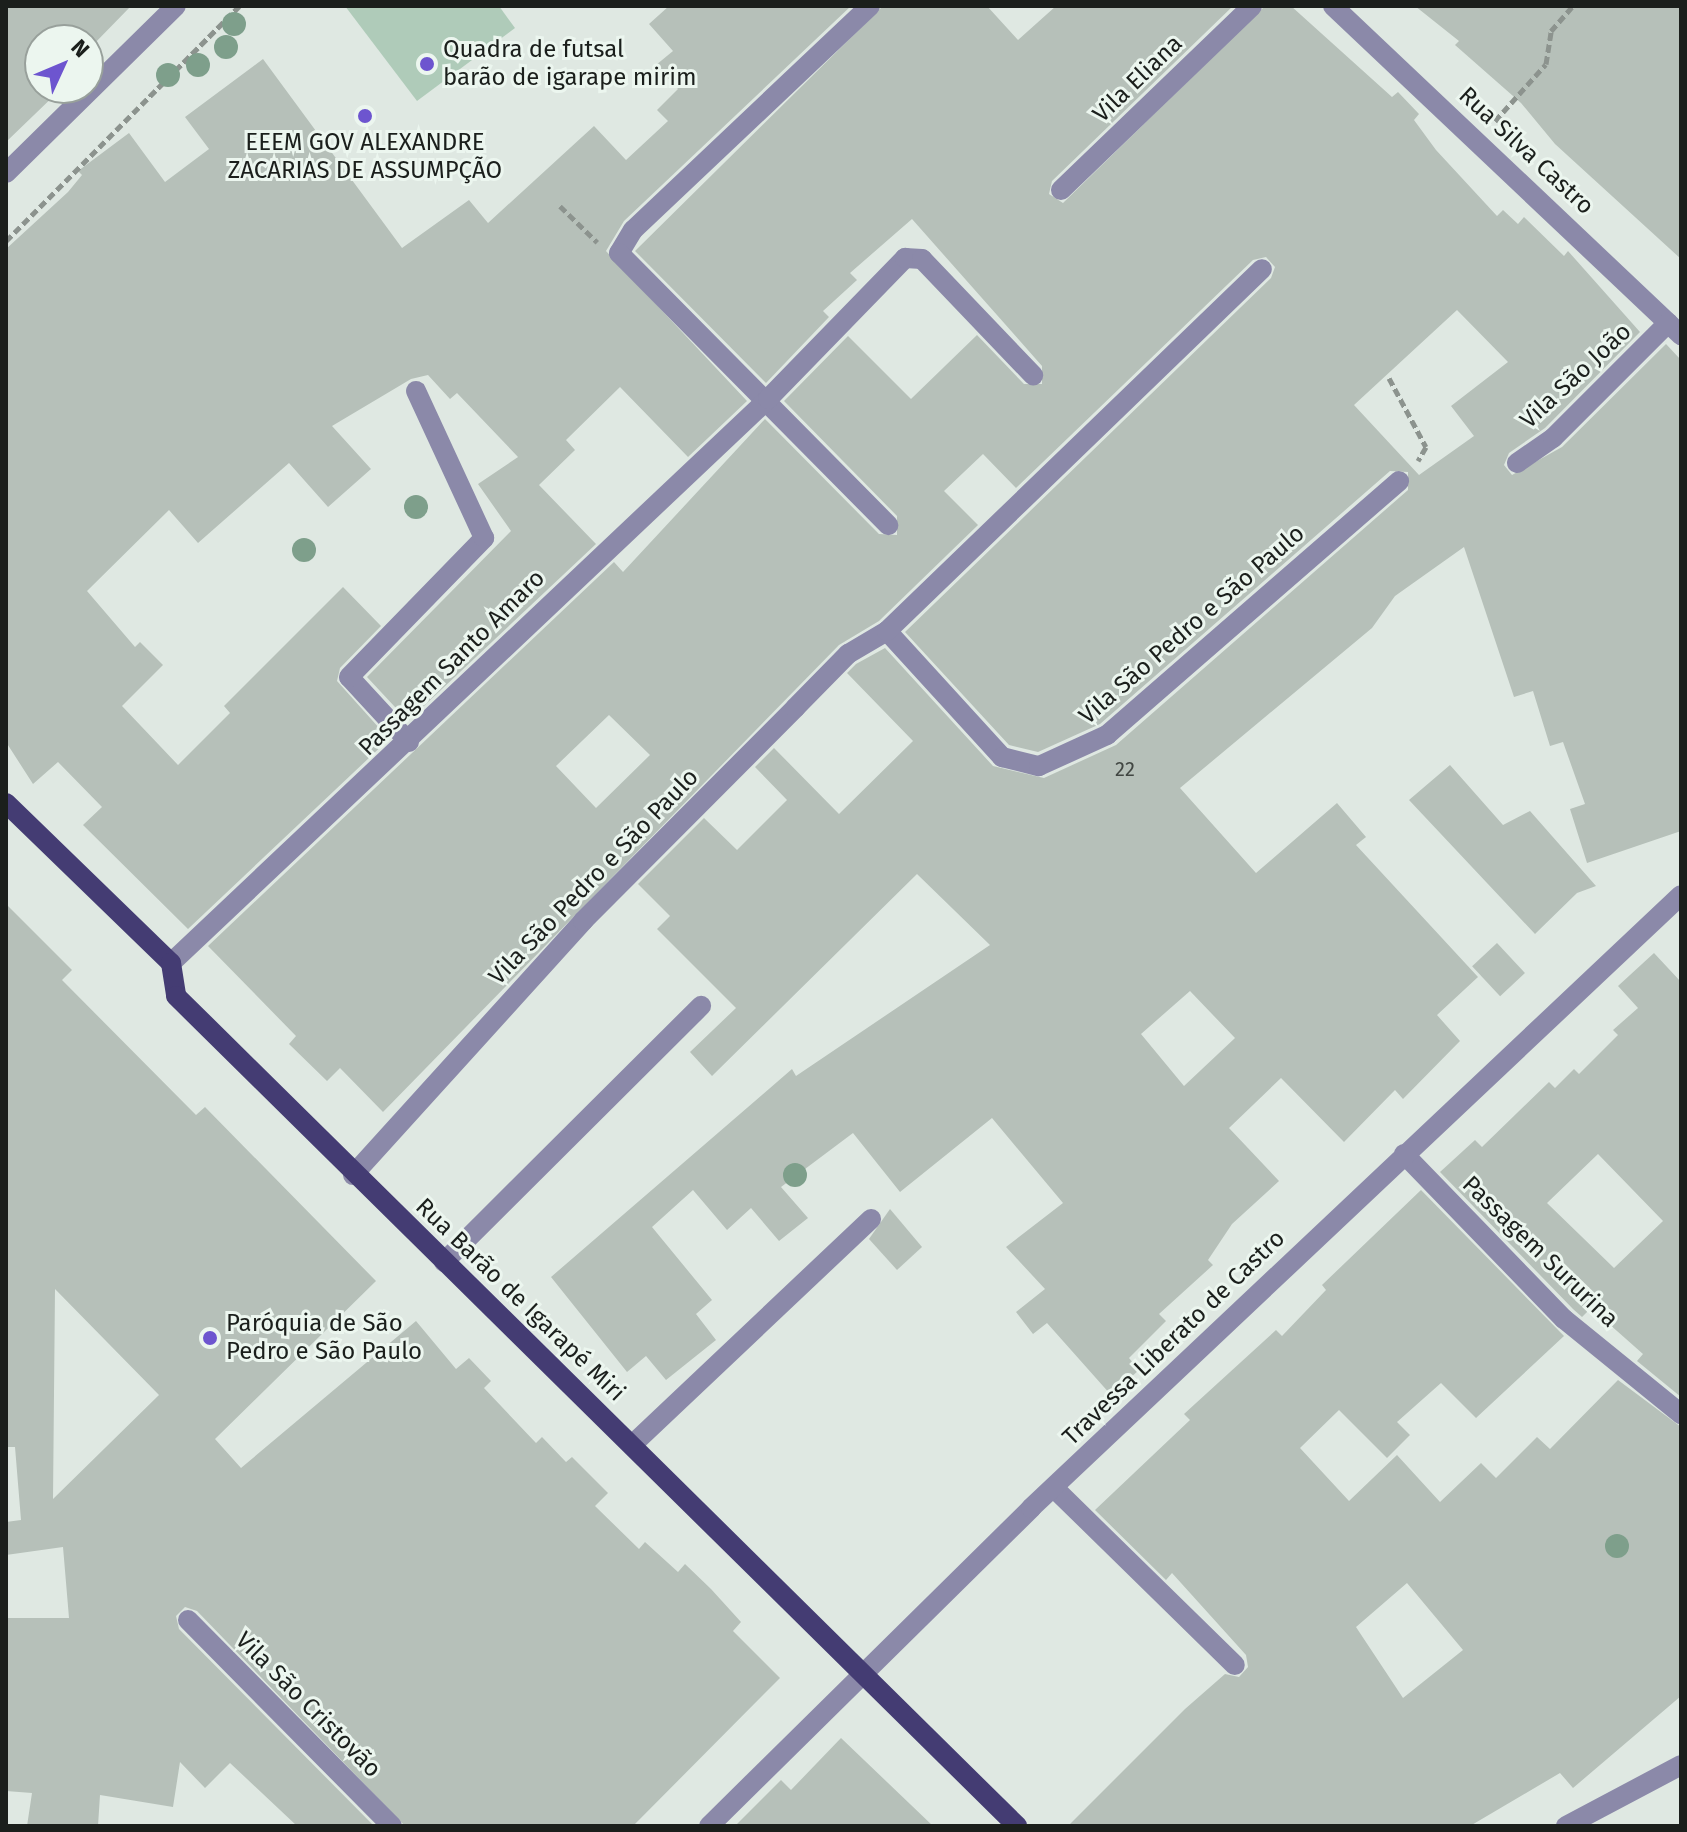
<!DOCTYPE html>
<meta charset="utf-8">
<style>
body{margin:0}
#map{position:relative;width:1687px;height:1832px;overflow:hidden;background:#dfe8e2;font-family:"Fira Sans",sans-serif}
div>[style]{position:absolute}
.green>*{inset:0;background:#afcbb9}
.building>*{inset:0;background:#b6c0b9;transform-origin:0 0}
.path>*{height:5px;margin-top:-2.5px;transform-origin:0;background:repeating-linear-gradient(90deg,#8c938e 0 8px,transparent 0 12px)}
.minor>*{height:20px;margin:-10px;padding:0 10px;transform-origin:10px;border-radius:10px;background:#8b89a9}
.major>*{height:20px;margin:-10px;padding:0 10px;transform-origin:10px;border-radius:10px;background:#443c73}
.trees>*{width:24px;height:24px;margin:-12px;border-radius:50%;background:#7e9f8b}
.dots>*{width:22px;height:22px;translate:-50% -50%;box-sizing:border-box;border:4px solid #ecf6ef;border-radius:50%}
span{translate:-50% -50%;white-space:nowrap;text-align:center;line-height:1.15;-webkit-text-stroke:6px #ecf6ef;paint-order:stroke}
.number-label{font-size:20px;color:#424743}
.number-label span{-webkit-text-stroke-width:0}
.poi-label{font-size:24px;color:#1b1f1c}
.left{translate:0 -50%;text-align:left}
.street-label{font-size:24px;color:#1b1f1c}
.frame{position:absolute;inset:0;border:8px solid #1b1f1c;pointer-events:none}
.north{position:absolute;left:24px;top:24px;width:80px;height:80px;box-sizing:border-box;background:#ecf6ef;border:2px solid #98a09b;border-radius:50%;rotate:46deg;font-size:22px;font-weight:700;line-height:32px;text-align:center;color:#1b1f1c}
.north::after{content:'';display:block;margin:auto;width:28px;height:36px;background:#6d55cf;clip-path:polygon(50% 0,100% 100%,50% 72%,0 100%)}
</style>
<div id="map">
<div class="green">
<div style="clip-path:polygon(345px 6px,499px 6px,515px 28px,417px 101px)"></div>
</div>
<div class="building">
<div style="clip-path:polygon(6px 6px,131px 6px,91px 47px,97px 53px,88px 62px,88px 40px,40px 40px,40px 88px,62px 88px,6px 142px)"></div>
<div style="clip-path:polygon(669px 6px,851px 6px,624px 221px,606px 251px,747px 401px,688px 457px,620px 387px,566px 440px,575px 450px,539px 485px,596px 544px,408px 721px,367px 677px,511px 531px,478px 484px,518px 457px,457px 393px,450px 399px,428px 375px,411px 379px,332px 426px,371px 469px,328px 507px,289px 463px,198px 543px,169px 510px,87px 591px,135px 647px,140px 642px,163px 665px,122px 706px,178px 765px,230px 713px,224px 706px,343px 587px,381px 626px,340px 668px,337px 681px,389px 739px,188px 929px,83px 825px,102px 807px,58px 762px,33px 784px,6px 742px,6px 249px,68px 192px,82px 175px,78px 171px,129px 133px,165px 182px,209px 149px,185px 117px,263px 59px,402px 248px,469px 200px,488px 223px,594px 126px,626px 160px,668px 121px,657px 110px,678px 89px,656px 65px,673px 51px,649px 24px)"></div>
<div style="clip-path:polygon(evenodd,883px 6px,987px 6px,1018px 40px,1056px 6px,1233px 6px,1052px 181px,1049px 194px,1063px 203px,1265px 6px,1291px 6px,1392px 97px,1398px 92px,1419px 114px,1414px 120px,1436px 150px,1497px 216px,1503px 210px,1518px 224px,1524px 217px,1564px 256px,1568px 251px,1640px 332px,1545px 428px,1509px 453px,1504px 465px,1512px 475px,1562px 447px,1666px 344px,1681px 360px,1681px 831px,1587px 863px,1570px 809px,1585px 804px,1563px 742px,1550px 746px,1533px 691px,1514px 697px,1464px 547px,1395px 596px,1372px 628px,1180px 788px,1256px 873px,1337px 803px,1366px 837px,1356px 845px,1478px 977px,1437px 1015px,1460px 1041px,1403px 1099px,1395px 1090px,1344px 1142px,1281px 1078px,1229px 1128px,1279px 1181px,1232px 1224px,1208px 1260px,1213px 1265px,1159px 1314px,1166px 1321px,1129px 1358px,1139px 1370px,1111px 1395px,1047px 1323px,1033px 1334px,1016px 1312px,1045px 1289px,1006px 1247px,1063px 1203px,992px 1118px,900px 1192px,853px 1133px,781px 1187px,808px 1218px,779px 1241px,751px 1208px,727px 1230px,693px 1190px,652px 1227px,712px 1300px,696px 1314px,716px 1340px,666px 1380px,646px 1356px,627px 1372px,551px 1277px,792px 1069px,796px 1076px,990px 945px,917px 874px,712px 1076px,690px 1052px,736px 1008px,657px 929px,670px 916px,638px 884px,704px 818px,737px 850px,787px 800px,755px 767px,774px 748px,839px 814px,913px 741px,847px 673px,856px 664px,885px 648px,993px 766px,1044px 778px,1116px 745px,1408px 490px,1408px 472px,1390px 471px,1100px 724px,1038px 752px,1009px 745px,905px 632px,1271px 278px,1275px 267px,1266px 257px,1253px 260px,1016px 488px,983px 454px,944px 491px,978px 525px,879px 621px,839px 645px,383px 1112px,340px 1068px,327px 1081px,289px 1044px,296px 1036px,208px 946px,614px 562px,623px 572px,765px 419px,879px 534px,897px 535px,897px 516px,784px 401px,848px 336px,911px 399px,977px 335px,1024px 384px,1042px 384px,1042px 366px,912px 219px,850px 273px,857px 280px,823px 311px,829px 317px,766px 383px,635px 251px,883px 6px,1457px 310px,1508px 362px,1451px 406px,1474px 436px,1419px 475px,1354px 405px,1457px 310px,883px 6px,609px 715px,650px 755px,596px 808px,556px 766px,609px 715px,883px 6px,1190px 991px,1235px 1038px,1184px 1086px,1141px 1034px,1190px 991px)"></div>
<div style="clip-path:polygon(1415px 6px,1681px 6px,1681px 259px,1555px 144px,1521px 103px,1455px 45px,1459px 41px)"></div>
<div style="clip-path:polygon(1450px 765px,1503px 825px,1530px 811px,1596px 886px,1577px 893px,1535px 934px,1409px 800px)"></div>
<div style="clip-path:polygon(evenodd,6px 904px,72px 970px,62px 980px,196px 1115px,205px 1107px,376px 1281px,215px 1439px,241px 1468px,416px 1321px,456px 1369px,469px 1358px,491px 1381px,484px 1388px,536px 1443px,542px 1437px,566px 1462px,572px 1457px,608px 1493px,595px 1506px,639px 1549px,645px 1542px,678px 1572px,685px 1564px,711px 1589px,741px 1622px,733px 1631px,780px 1678px,633px 1826px,405px 1826px,197px 1611px,185px 1607px,176px 1616px,179px 1629px,374px 1826px,297px 1826px,230px 1763px,205px 1788px,180px 1762px,173px 1807px,100px 1795px,98px 1826px,27px 1826px,32px 1793px,6px 1791px,6px 1618px,69px 1618px,63px 1547px,6px 1555px,6px 1522px,21px 1520px,15px 1447px,6px 1447px,6px 904px,55px 1289px,159px 1395px,53px 1499px,55px 1289px)"></div>
<div style="left:1497px;top:943px;width:41px;height:34px;rotate:47deg"></div>
<div style="clip-path:polygon(evenodd,1654px 953px,1681px 982px,1681px 1397px,1637px 1361px,1643px 1354px,1591px 1308px,1582px 1317px,1573px 1309px,1440px 1172px,1475px 1140px,1482px 1147px,1549px 1082px,1555px 1088px,1574px 1069px,1579px 1074px,1618px 1035px,1613px 1030px,1638px 1008px,1618px 986px,1654px 953px,1598px 1154px,1663px 1221px,1614px 1268px,1547px 1203px,1598px 1154px)"></div>
<div style="clip-path:polygon(evenodd,1421px 1190px,1564px 1336px,1476px 1418px,1441px 1383px,1397px 1422px,1410px 1435px,1387px 1458px,1339px 1410px,1300px 1448px,1349px 1501px,1397px 1455px,1440px 1502px,1481px 1463px,1496px 1478px,1537px 1437px,1550px 1449px,1618px 1380px,1681px 1427px,1681px 1696px,1573px 1788px,1560px 1773px,1470px 1826px,1068px 1826px,1185px 1709px,1225px 1674px,1239px 1677px,1248px 1667px,1246px 1655px,1172px 1573px,1166px 1580px,1095px 1510px,1190px 1420px,1184px 1414px,1276px 1330px,1282px 1336px,1326px 1290px,1322px 1285px,1421px 1190px,1407px 1583px,1463px 1650px,1403px 1698px,1356px 1627px,1407px 1583px)"></div>
<div style="clip-path:polygon(890px 1209px,922px 1247px,897px 1270px,869px 1239px)"></div>
<div style="clip-path:polygon(841px 1738px,933px 1826px,735px 1826px,781px 1780px,791px 1790px)"></div>
</div>
<div class="path">
<div style="left:1495px;top:121px;width:76px;rotate:-48.2deg"></div>
<div style="left:1546px;top:64px;width:33px;rotate:-81deg"></div>
<div style="left:1551px;top:31px;width:33px;rotate:-49deg"></div>
<div style="left:560px;top:206px;width:52px;rotate:44.2deg"></div>
<div style="left:6px;top:241px;width:331px;rotate:-45.2deg"></div>
<div style="left:1389px;top:378px;width:78px;rotate:61.8deg"></div>
<div style="left:1426px;top:447px;width:16px;rotate:120deg"></div>
</div>
<div class="minor">
<div style="left:870px;top:6px;width:326px;rotate:136.6deg"></div>
<div style="left:633px;top:230px;width:27px;rotate:121deg"></div>
<div style="left:619px;top:253px;width:383px;rotate:45.3deg"></div>
<div style="left:1333px;top:6px;width:479px;rotate:43.4deg"></div>
<div style="left:6px;top:173px;width:238px;rotate:-44.5deg"></div>
<div style="left:1061px;top:190px;width:265px;rotate:-43.9deg"></div>
<div style="left:1517px;top:463px;width:44px;rotate:-34.8deg"></div>
<div style="left:1553px;top:438px;width:163px;rotate:-45deg"></div>
<div style="left:887px;top:631px;width:171px;rotate:47.6deg"></div>
<div style="left:1002px;top:757px;width:38px;rotate:14deg"></div>
<div style="left:1039px;top:766px;width:75px;rotate:-24.5deg"></div>
<div style="left:1107px;top:735px;width:387px;rotate:-41deg"></div>
<div style="left:409px;top:742px;width:88px;rotate:-132.7deg"></div>
<div style="left:349px;top:677px;width:194px;rotate:-45.8deg"></div>
<div style="left:484px;top:538px;width:162px;rotate:-114.8deg"></div>
<div style="left:171px;top:963px;width:821px;rotate:-43.37deg"></div>
<div style="left:768px;top:399px;width:197px;rotate:-45.8deg"></div>
<div style="left:905px;top:258px;width:17px;rotate:3deg"></div>
<div style="left:922px;top:259px;width:161px;rotate:46.3deg"></div>
<div style="left:1404px;top:1154px;width:230px;rotate:45.9deg"></div>
<div style="left:1564px;top:1319px;width:151px;rotate:39.1deg"></div>
<div style="left:353px;top:1175px;width:343px;rotate:-47.8deg"></div>
<div style="left:583px;top:921px;width:301px;rotate:-45.1deg"></div>
<div style="left:795px;top:708px;width:76px;rotate:-45.5deg"></div>
<div style="left:848px;top:654px;width:45px;rotate:-30.5deg"></div>
<div style="left:887px;top:631px;width:521px;rotate:-43.99deg"></div>
<div style="left:444px;top:1262px;width:363px;rotate:-44.9deg"></div>
<div style="left:632px;top:1445px;width:329px;rotate:-43.4deg"></div>
<div style="left:1054px;top:1488px;width:253px;rotate:44.4deg"></div>
<div style="left:188px;top:1620px;width:290px;rotate:45.3deg"></div>
<div style="left:709px;top:1826px;width:453px;rotate:-44.6deg"></div>
<div style="left:1031px;top:1508px;width:893px;rotate:-43.32deg"></div>
<div style="left:1566px;top:1826px;width:130px;rotate:-27.9deg"></div>
</div>
<div class="major">
<div style="left:6px;top:803px;width:230px;rotate:44.1deg"></div>
<div style="left:171px;top:963px;width:33px;rotate:81deg"></div>
<div style="left:176px;top:996px;width:1182px;rotate:44.62deg"></div>
</div>
<div class="trees">
<div style="left:234px;top:24px"></div>
<div style="left:226px;top:47px"></div>
<div style="left:198px;top:65px"></div>
<div style="left:168px;top:75px"></div>
<div style="left:416px;top:507px"></div>
<div style="left:304px;top:550px"></div>
<div style="left:795px;top:1175px"></div>
<div style="left:1617px;top:1546px"></div>
</div>
<div class="dots">
<div style="left:427px;top:64px;background:#6d55cf"></div>
<div style="left:365px;top:116px;background:#6d55cf"></div>
<div style="left:210px;top:1338px;background:#6d55cf"></div>
</div>
<div class="number-label">
<span style="left:1125px;top:769px">22</span>
</div>
<div class="poi-label">
<span class="left" style="left:443px;top:64px">Quadra de futsal<br>barão de igarape mirim</span>
<span style="left:365px;top:157px">EEEM GOV ALEXANDRE<br>ZACARIAS DE ASSUMPÇÃO</span>
<span class="left" style="left:226px;top:1338px">Paróquia de São<br>Pedro e São Paulo</span>
</div>
<div class="street-label">
<span style="left:1138px;top:79px;rotate:-44deg">Vila Eliana</span>
<span style="left:1526px;top:151px;rotate:43deg">Rua Silva Castro</span>
<span style="left:1576px;top:376px;rotate:-43deg">Vila São João</span>
<span style="left:1192px;top:625px;rotate:-41deg">Vila São Pedro e São Paulo</span>
<span style="left:452px;top:663px;rotate:-45deg">Passagem Santo Amaro</span>
<span style="left:594px;top:877px;rotate:-46deg">Vila São Pedro e São Paulo</span>
<span style="left:1540px;top:1252px;rotate:44deg">Passagem Sururina</span>
<span style="left:520px;top:1300px;rotate:44deg">Rua Barão de Igarapé Miri</span>
<span style="left:1174px;top:1338px;rotate:-44deg">Travessa Liberato de Castro</span>
<span style="left:308px;top:1705px;rotate:45deg">Vila São Cristovão</span>
</div>
<div class="frame"></div>
<div class="north">N</div>
</div>
